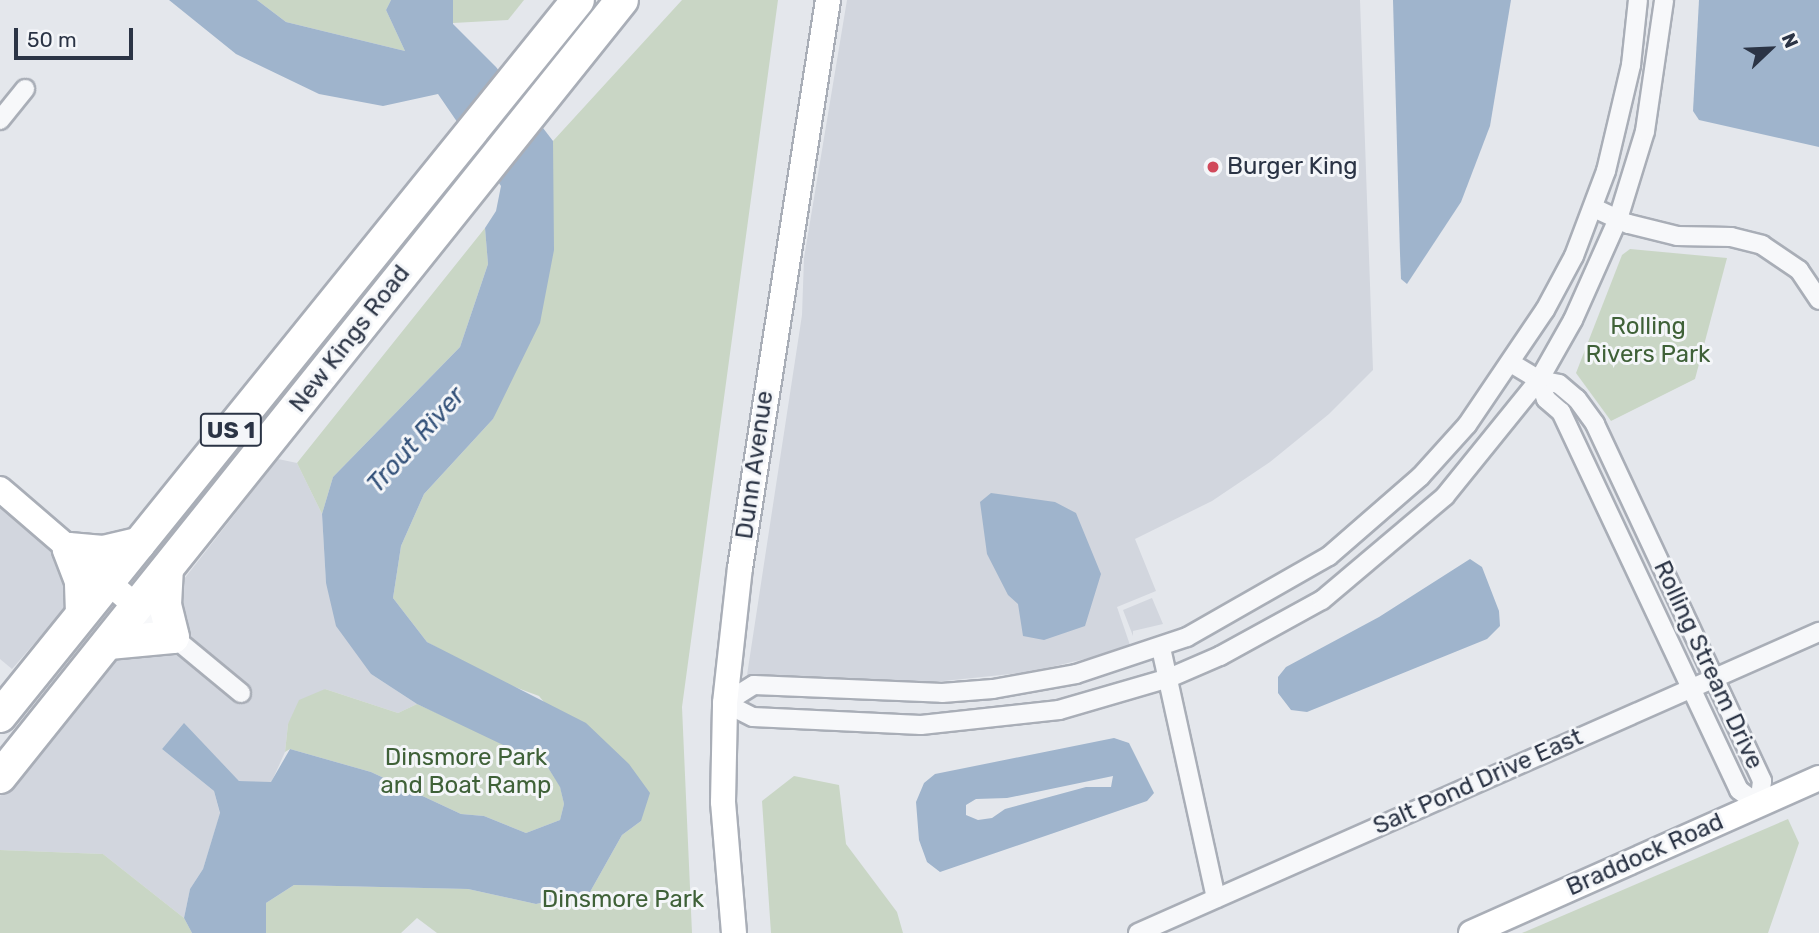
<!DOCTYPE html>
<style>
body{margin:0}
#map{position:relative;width:1819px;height:933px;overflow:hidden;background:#e4e7ec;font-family:Rubik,sans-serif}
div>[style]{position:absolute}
.built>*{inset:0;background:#d2d6de}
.green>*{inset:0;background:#c9d6c5}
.water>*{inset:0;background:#9fb4cc}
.roads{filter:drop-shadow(2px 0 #a9aeb7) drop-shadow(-2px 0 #a9aeb7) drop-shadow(0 2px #a9aeb7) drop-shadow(0 -2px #a9aeb7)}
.street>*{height:18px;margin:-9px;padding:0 9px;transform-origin:9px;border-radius:9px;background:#f7f8fa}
.secondary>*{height:24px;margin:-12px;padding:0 12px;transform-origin:12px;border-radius:12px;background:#fff}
.highway>*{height:32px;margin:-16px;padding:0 16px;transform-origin:16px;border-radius:16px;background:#fff}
.dots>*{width:19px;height:19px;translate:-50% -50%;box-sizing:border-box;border:4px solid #f4f6f9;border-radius:50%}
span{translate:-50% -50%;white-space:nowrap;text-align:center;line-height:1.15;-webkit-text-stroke:6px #f4f6f9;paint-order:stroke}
.shield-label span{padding:2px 5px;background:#f4f6f9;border:2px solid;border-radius:5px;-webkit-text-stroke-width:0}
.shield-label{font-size:23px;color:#2b3445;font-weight:700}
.poi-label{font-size:24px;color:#2b3445}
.left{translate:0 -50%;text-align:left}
.park-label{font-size:24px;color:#3f6138}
.street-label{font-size:24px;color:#2b3445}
.water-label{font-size:26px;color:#34527a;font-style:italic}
.north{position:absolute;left:1735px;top:14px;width:70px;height:70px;-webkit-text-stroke:5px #f4f6f9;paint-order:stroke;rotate:67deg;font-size:19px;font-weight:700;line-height:28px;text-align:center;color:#2b3445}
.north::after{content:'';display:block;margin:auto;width:24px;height:32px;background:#2b3445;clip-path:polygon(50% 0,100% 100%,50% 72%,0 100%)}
.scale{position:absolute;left:14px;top:28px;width:119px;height:32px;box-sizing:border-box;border:4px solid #2b3445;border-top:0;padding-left:9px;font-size:21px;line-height:24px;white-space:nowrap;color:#2b3445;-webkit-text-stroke:5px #f4f6f9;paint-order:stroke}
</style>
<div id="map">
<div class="built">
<div style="clip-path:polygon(847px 0,1360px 0,1373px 370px,1329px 414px,1270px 462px,1212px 501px,1135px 539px,1156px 591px,1117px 607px,1131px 648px,1030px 672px,934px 682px,747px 675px,802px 315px,804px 258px)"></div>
<div style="clip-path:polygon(278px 459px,297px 463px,322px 514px,326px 583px,371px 674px,417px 704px,398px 713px,325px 689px,288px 724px,285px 752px,271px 783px,239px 781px,184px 724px,162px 749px,214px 791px,220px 814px,203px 869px,190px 889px,184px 918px,103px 854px,0 850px,0 796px,122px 650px,165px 650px,188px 620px,177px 588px)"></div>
<div style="clip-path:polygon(0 498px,63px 554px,72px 600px,12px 669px,0 659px)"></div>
<div style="clip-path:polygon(1152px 598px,1163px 624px,1133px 631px,1133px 636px,1123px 610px)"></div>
</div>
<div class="green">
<div style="clip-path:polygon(257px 0,391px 0,386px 10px,405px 51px,286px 22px)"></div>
<div style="clip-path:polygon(453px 0,524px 0,508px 20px,453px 23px)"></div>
<div style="clip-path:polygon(682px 0,778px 0,682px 707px,692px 933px,437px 933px,417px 918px,401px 933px,266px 933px,266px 903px,294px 885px,468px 889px,536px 904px,590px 892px,622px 835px,641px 821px,539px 696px,493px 679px,427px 642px,393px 598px,401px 546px,424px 494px,493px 419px,551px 190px,553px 141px)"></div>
<div style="clip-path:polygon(485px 228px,488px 264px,460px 347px,333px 477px,322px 514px,297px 463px)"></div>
<div style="clip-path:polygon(1630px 249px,1727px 258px,1695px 379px,1611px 421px,1576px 373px,1622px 255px)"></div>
<div style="clip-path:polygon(325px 689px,398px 713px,417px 704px,528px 754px,547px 766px,560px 786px,564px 804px,560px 820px,526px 833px,484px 816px,461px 814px,371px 772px,290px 749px,285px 752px,288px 724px,299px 700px)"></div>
<div style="clip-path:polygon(794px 776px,839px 785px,846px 844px,897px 912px,903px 933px,771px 933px,762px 801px)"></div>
<div style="clip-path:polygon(1788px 819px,1799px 843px,1768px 933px,1522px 933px)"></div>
<div style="clip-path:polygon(0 850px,103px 854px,184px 918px,192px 933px,0 933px)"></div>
</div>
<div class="water">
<div style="clip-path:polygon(169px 0,257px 0,286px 22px,405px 51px,386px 10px,391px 0,453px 0,453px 24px,496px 67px,553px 141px,554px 250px,540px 323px,493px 419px,424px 494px,401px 546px,393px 598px,427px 642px,586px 723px,629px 764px,650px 793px,641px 821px,622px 835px,590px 892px,536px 904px,468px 889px,294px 885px,266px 903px,266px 933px,192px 933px,184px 918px,190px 889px,203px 869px,220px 813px,214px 791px,162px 749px,184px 723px,239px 781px,271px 782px,290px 749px,371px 772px,461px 814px,484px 816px,526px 833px,560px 820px,564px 804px,560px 787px,547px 766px,417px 704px,371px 674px,336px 626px,326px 583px,322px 514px,333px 477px,460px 347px,488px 264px,485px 228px,496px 211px,501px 186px,438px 94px,383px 106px,319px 94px,236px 54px)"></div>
<div style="clip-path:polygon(1393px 0,1511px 0,1490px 126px,1461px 202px,1407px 284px,1401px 279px,1400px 254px)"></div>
<div style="clip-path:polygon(1699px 0,1819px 0,1819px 147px,1699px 120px,1693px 111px)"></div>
<div style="clip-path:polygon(991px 493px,1055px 502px,1076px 513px,1101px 574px,1085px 626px,1044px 640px,1023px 636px,1018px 604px,1008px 595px,987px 554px,980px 502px)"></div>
<div style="clip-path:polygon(1470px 559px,1482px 567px,1499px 611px,1500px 626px,1487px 639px,1307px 712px,1291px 710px,1278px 693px,1278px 677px,1286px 667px,1379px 617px)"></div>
<div style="clip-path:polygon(evenodd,1114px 738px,1129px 743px,1154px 793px,1147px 801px,940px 872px,927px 862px,919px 840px,916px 802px,924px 783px,935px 774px,1114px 738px,1113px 776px,1111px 787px,1086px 787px,1005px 809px,992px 818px,978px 820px,966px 815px,966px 805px,976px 799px,1007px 798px,1113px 776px)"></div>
</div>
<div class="roads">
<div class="street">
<div style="left:0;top:120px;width:40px;rotate:-51deg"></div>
<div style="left:1594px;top:208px;width:38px;rotate:25deg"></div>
<div style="left:1629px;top:224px;width:49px;rotate:14deg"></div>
<div style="left:1677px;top:236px;width:54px;rotate:1.1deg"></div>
<div style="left:1731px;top:237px;width:32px;rotate:14deg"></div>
<div style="left:1762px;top:245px;width:45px;rotate:34deg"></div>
<div style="left:1799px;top:270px;width:36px;rotate:56deg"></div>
<div style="left:1511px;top:363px;width:33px;rotate:31deg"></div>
<div style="left:1539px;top:380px;width:20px;rotate:11deg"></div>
<div style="left:1559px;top:384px;width:23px;rotate:40deg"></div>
<div style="left:1577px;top:399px;width:31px;rotate:54deg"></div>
<div style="left:1595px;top:424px;width:394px;rotate:64.9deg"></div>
<div style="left:1762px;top:781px;width:24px;rotate:97deg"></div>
<div style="left:1759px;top:805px;width:25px;rotate:-143deg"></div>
<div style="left:1739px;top:790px;width:418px;rotate:-115.2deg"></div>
<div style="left:1561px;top:412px;width:20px;rotate:-139deg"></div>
<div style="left:1546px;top:399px;width:20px;rotate:-110deg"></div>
<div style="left:137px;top:607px;width:135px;rotate:39.6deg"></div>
<div style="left:1161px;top:648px;width:256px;rotate:77.6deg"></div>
<div style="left:725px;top:703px;width:31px;rotate:27deg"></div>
<div style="left:753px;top:717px;width:168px;rotate:2.7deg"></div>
<div style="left:921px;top:725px;width:139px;rotate:-6.2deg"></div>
<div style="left:1059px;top:710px;width:115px;rotate:-16.2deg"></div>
<div style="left:1169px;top:678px;width:56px;rotate:-23.3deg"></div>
<div style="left:1220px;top:656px;width:116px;rotate:-28.8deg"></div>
<div style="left:1322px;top:600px;width:161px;rotate:-40.2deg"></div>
<div style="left:1445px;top:496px;width:149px;rotate:-51deg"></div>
<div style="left:1539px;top:380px;width:69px;rotate:-60.5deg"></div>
<div style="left:1573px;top:320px;width:111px;rotate:-66deg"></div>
<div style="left:1618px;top:219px;width:92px;rotate:-72.9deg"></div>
<div style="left:1645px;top:131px;width:132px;rotate:-81.7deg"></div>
<div style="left:725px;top:703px;width:34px;rotate:-32deg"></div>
<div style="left:754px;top:685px;width:188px;rotate:2.4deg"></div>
<div style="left:942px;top:693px;width:51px;rotate:-4.5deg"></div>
<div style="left:993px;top:689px;width:84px;rotate:-10.2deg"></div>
<div style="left:1076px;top:674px;width:117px;rotate:-18.4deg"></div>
<div style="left:1187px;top:637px;width:163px;rotate:-29.7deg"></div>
<div style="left:1329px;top:556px;width:121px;rotate:-41deg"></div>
<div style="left:1420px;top:477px;width:70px;rotate:-47.9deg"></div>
<div style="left:1467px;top:425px;width:139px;rotate:-55.9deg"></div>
<div style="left:1545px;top:310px;width:61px;rotate:-61.8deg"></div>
<div style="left:1574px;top:256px;width:91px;rotate:-69.4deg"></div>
<div style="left:1606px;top:171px;width:109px;rotate:-76.7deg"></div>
<div style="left:1631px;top:65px;width:65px;rotate:-83.9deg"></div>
<div style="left:1138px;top:933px;width:745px;rotate:-23.85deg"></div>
</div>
<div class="secondary">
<div style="left:0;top:489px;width:181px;rotate:40.7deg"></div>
<div style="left:734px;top:933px;width:131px;rotate:-94.8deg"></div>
<div style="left:723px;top:802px;width:99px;rotate:-88.8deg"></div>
<div style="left:725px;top:703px;width:136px;rotate:-83.7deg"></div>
<div style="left:740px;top:568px;width:575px;rotate:-81.19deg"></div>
<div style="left:1471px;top:933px;width:381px;rotate:-24deg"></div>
</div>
<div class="highway">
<div style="left:82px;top:613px;width:32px;rotate:-92deg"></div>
<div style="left:81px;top:581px;width:34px;rotate:-111deg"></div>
<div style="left:69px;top:549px;width:34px;rotate:5deg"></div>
<div style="left:103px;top:552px;width:37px;rotate:-13deg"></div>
<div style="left:109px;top:643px;width:64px;rotate:-5.4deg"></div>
<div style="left:173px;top:637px;width:33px;rotate:-104deg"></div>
<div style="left:165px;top:605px;width:35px;rotate:-87deg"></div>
<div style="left:0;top:716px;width:920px;rotate:-51.09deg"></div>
<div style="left:0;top:777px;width:995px;rotate:-51.32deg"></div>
</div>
</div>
<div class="dots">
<div style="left:1213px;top:167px;background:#d1495b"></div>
</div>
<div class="shield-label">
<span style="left:231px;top:430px">US 1</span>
</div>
<div class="poi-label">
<span class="left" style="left:1227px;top:167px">Burger King</span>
</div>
<div class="park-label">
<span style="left:1648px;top:341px">Rolling<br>Rivers Park</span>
<span style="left:466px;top:772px">Dinsmore Park<br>and Boat Ramp</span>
<span style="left:623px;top:900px">Dinsmore Park</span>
</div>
<div class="street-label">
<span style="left:350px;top:339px;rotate:-52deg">New Kings Road</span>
<span style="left:755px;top:465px;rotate:-82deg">Dunn Avenue</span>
<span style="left:1708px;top:665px;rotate:65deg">Rolling Stream Drive</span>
<span style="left:1478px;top:782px;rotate:-24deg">Salt Pond Drive East</span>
<span style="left:1645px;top:855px;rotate:-24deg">Braddock Road</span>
</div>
<div class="water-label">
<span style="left:416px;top:440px;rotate:-48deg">Trout River</span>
</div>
<div class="north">N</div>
<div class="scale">50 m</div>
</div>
